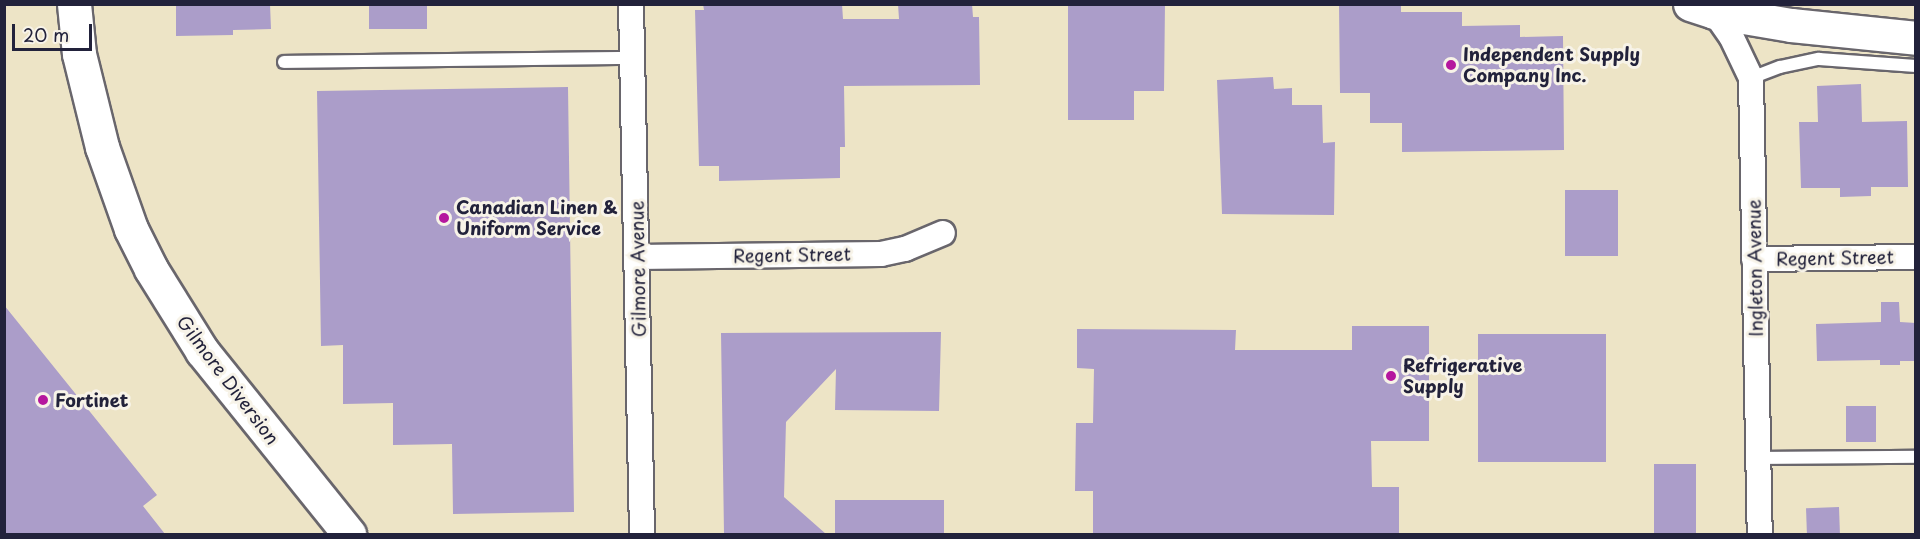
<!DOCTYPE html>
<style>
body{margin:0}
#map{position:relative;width:1920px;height:539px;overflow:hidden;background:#ede4c6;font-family:"Playpen Sans",sans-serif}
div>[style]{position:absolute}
.building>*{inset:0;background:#ab9dc9;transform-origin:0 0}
.roads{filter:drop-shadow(2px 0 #69666c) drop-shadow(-2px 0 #69666c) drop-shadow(0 2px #69666c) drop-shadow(0 -2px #69666c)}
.service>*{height:12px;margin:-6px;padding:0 6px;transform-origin:6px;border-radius:6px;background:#fff}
.minor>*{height:24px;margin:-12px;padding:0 12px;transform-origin:12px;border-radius:12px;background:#fff}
.secondary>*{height:33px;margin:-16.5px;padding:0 16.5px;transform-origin:16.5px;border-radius:16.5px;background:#fff}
.motorway>*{height:33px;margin:-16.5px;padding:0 16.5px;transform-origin:16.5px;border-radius:16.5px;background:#fff}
.dots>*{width:16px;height:16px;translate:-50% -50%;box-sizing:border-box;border:3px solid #f7f3e8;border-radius:50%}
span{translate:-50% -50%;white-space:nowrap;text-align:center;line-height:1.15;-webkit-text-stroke:6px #f7f3e8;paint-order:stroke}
.poi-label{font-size:18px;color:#22223b;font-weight:700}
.left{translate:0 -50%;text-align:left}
.street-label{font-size:18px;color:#22223b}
.frame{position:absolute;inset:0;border:6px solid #22223b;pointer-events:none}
.scale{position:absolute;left:12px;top:24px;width:80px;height:27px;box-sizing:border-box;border:3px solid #22223b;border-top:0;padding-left:8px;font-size:18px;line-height:21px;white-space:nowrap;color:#22223b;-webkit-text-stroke:4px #f7f3e8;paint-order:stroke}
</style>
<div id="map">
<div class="building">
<div style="clip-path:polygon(176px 4px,270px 4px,271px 29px,233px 30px,233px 35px,176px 36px)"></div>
<div style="left:369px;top:4px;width:58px;height:25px"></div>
<div style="clip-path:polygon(703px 4px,842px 4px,843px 19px,899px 19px,898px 4px,972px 4px,973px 17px,979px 17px,980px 85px,844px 86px,845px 147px,840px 147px,840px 178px,719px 181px,719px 166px,699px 166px,695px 10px,704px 10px)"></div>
<div style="clip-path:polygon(1068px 4px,1165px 4px,1164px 91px,1134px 91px,1134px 120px,1068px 120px)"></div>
<div style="clip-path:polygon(1339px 4px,1401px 4px,1401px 12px,1462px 12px,1462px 26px,1520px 25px,1520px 37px,1563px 36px,1564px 150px,1402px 152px,1402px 123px,1370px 123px,1370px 93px,1340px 93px)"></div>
<div style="clip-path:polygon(1273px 77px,1274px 89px,1292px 88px,1292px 105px,1322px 105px,1323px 143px,1335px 142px,1334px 215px,1222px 214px,1217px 80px)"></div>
<div style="clip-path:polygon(1861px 84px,1862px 122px,1907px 121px,1908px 187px,1871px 187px,1871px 196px,1840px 197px,1840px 188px,1801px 188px,1799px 122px,1818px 122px,1817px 86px)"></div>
<div style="clip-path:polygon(568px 87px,574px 512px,453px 514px,452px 444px,393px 445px,393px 403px,343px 404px,343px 345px,321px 346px,317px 91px)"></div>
<div style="left:1565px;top:190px;width:53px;height:66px"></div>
<div style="clip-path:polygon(1881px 302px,1899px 302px,1900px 322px,1916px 323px,1916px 361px,1900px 361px,1900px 365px,1880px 365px,1880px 360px,1817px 361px,1816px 324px,1881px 322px)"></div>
<div style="clip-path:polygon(4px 305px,157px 495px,143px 506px,165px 534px,4px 534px)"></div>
<div style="clip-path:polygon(1352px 326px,1429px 326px,1429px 441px,1371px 441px,1372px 487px,1399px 487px,1399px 534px,1093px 534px,1093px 491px,1075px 491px,1076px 423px,1093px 423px,1094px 369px,1077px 368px,1077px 329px,1236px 330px,1235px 350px,1352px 350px)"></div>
<div style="clip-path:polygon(941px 332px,939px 411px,835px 410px,836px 369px,786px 422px,784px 497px,826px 534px,724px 534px,721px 333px)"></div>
<div style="left:1606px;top:334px;width:128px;height:128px;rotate:90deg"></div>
<div style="left:1846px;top:406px;width:30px;height:36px"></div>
<div style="left:1696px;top:464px;width:70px;height:42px;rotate:90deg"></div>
<div style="left:944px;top:500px;width:34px;height:109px;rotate:90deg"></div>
<div style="left:1839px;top:507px;width:27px;height:33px;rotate:88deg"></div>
</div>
<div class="roads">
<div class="service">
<div style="left:284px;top:62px;width:349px;rotate:-0.7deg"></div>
<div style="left:1751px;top:78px;width:31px;rotate:-21deg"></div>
<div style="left:1780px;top:67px;width:40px;rotate:-12deg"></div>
<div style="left:1819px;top:59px;width:97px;rotate:4.1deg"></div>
<div style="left:1759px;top:458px;width:157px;rotate:-0.4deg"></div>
</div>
<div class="minor">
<div style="left:631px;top:4px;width:530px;rotate:88.81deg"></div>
<div style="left:1714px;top:12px;width:29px;rotate:55deg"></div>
<div style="left:1731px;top:36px;width:47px;rotate:64.5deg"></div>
<div style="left:1751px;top:78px;width:456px;rotate:88.9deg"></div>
<div style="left:637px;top:257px;width:244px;rotate:-0.7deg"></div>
<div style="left:881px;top:254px;width:25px;rotate:-12deg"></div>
<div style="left:905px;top:249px;width:41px;rotate:-22.8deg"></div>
<div style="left:1754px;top:259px;width:162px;rotate:-0.7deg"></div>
</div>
<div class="secondary">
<div style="left:74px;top:4px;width:50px;rotate:84.3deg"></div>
<div style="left:79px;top:54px;width:96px;rotate:76.1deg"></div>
<div style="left:102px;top:147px;width:87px;rotate:70.5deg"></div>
<div style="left:131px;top:229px;width:45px;rotate:63.4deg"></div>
<div style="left:151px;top:269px;width:97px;rotate:58.1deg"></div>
<div style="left:202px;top:351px;width:235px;rotate:51.2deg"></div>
<div style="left:1690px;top:4px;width:25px;rotate:18deg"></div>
</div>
<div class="motorway">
<div style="left:1714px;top:12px;width:78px;rotate:9.6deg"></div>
<div style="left:1791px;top:25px;width:126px;rotate:5.9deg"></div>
</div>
</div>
<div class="dots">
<div style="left:1451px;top:65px;background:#b5179e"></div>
<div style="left:444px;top:218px;background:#b5179e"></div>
<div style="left:1391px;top:376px;background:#b5179e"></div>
<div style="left:43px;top:400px;background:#b5179e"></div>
</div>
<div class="poi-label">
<span class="left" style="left:1463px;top:65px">Independent Supply<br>Company Inc.</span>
<span class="left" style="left:456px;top:218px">Canadian Linen &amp;<br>Uniform Service</span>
<span class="left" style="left:1403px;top:376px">Refrigerative<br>Supply</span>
<span class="left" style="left:55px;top:400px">Fortinet</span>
</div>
<div class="street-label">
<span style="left:792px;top:255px;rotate:-1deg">Regent Street</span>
<span style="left:1835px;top:258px;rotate:-1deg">Regent Street</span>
<span style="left:1755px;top:268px;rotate:-91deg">Ingleton Avenue</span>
<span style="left:638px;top:269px;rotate:-91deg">Gilmore Avenue</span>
<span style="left:228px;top:380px;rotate:53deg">Gilmore Diversion</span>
</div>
<div class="frame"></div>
<div class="scale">20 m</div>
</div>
